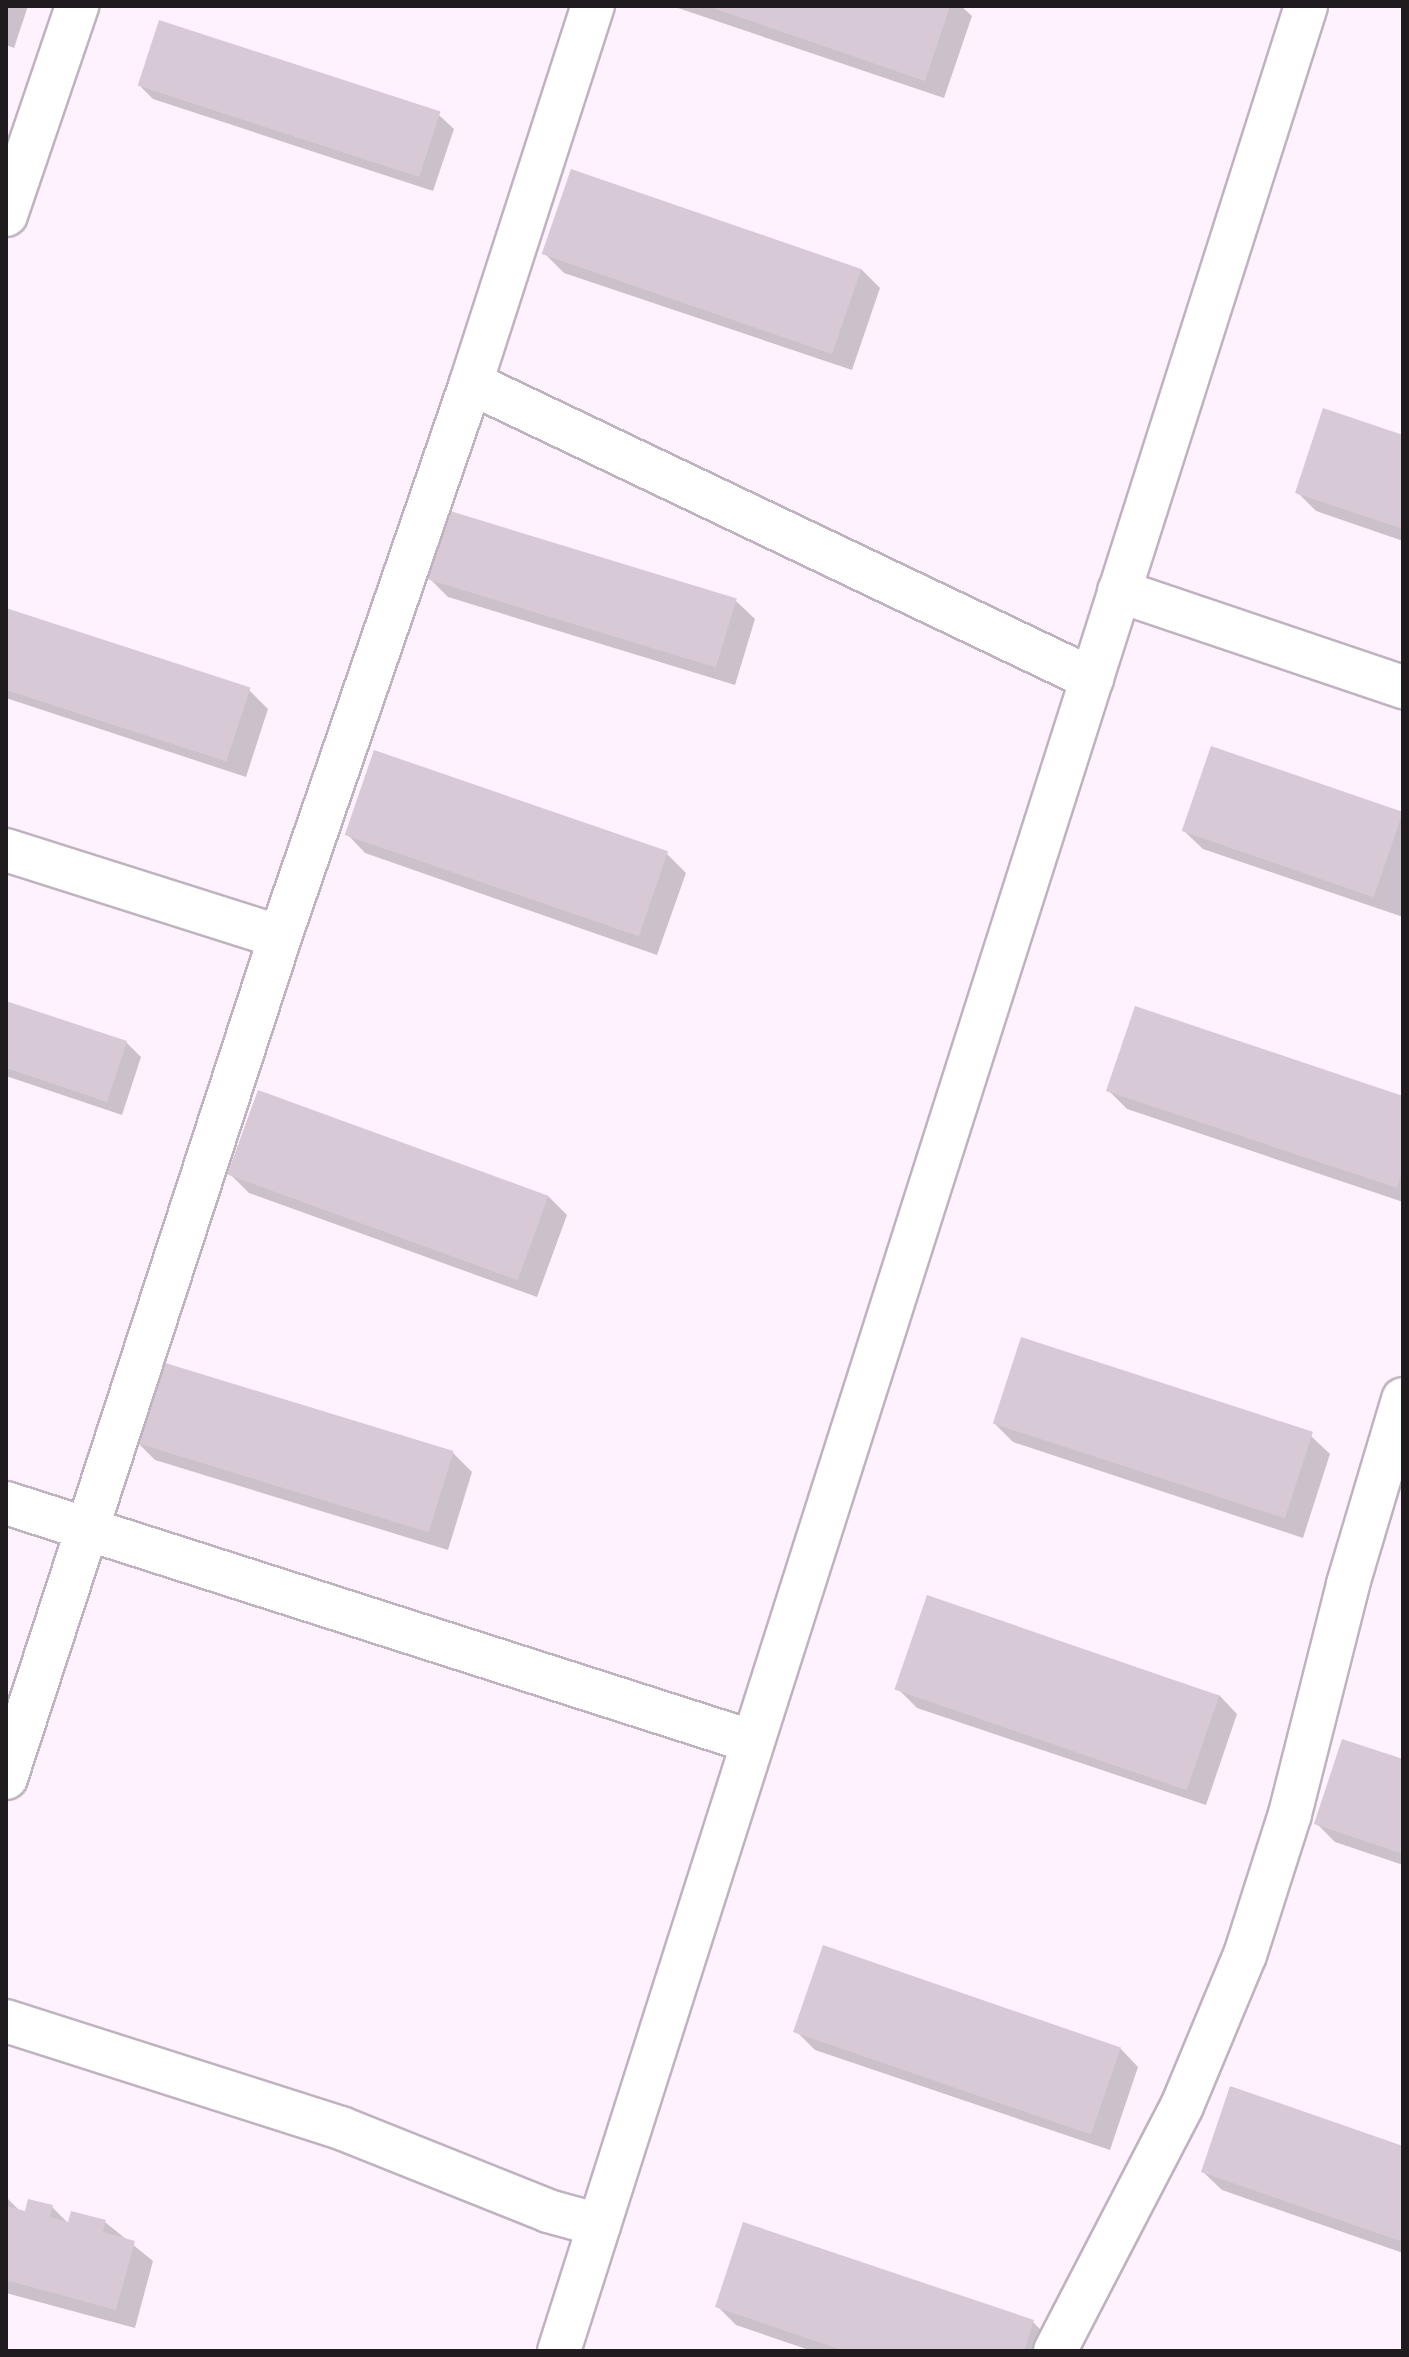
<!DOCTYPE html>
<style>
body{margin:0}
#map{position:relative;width:1409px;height:2357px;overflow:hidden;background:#fef2fe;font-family:"Crimson Pro",serif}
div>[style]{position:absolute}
.shadow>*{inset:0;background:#0003}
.building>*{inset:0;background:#d7cad6;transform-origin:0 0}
.roads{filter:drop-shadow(2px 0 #bfb3bf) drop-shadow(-2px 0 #bfb3bf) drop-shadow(0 2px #bfb3bf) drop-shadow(0 -2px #bfb3bf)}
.street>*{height:42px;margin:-21px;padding:0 21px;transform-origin:21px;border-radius:21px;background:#fff}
span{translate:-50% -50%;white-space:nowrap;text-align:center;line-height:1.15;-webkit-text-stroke:7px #fff;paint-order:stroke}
.frame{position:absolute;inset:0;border:8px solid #1f1b1f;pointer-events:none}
</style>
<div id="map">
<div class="shadow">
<div style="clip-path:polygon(6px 6px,28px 6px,14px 48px,6px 45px)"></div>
<div style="clip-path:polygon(672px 6px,961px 6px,972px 16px,944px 98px)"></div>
<div style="clip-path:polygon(139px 85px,439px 115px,454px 129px,433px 191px,153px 99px)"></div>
<div style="clip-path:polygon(545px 254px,861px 269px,880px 288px,852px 370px,564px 273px)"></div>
<div style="clip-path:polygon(1403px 437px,1403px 541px,1316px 511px,1297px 492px)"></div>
<div style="clip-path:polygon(429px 578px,736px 601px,755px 619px,735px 685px,448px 597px)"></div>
<div style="clip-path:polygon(6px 610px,249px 690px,268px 709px,246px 777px,6px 698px)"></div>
<div style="clip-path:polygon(1403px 813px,1403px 917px,1203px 849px,1184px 831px)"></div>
<div style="clip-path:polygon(347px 834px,667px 854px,686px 873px,657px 955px,365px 853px)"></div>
<div style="clip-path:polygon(6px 1003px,126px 1042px,141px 1057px,122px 1115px,6px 1076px)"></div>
<div style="clip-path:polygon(1108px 1090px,1403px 1098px,1403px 1202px,1127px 1109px)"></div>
<div style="clip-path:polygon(230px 1174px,548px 1196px,567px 1215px,537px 1297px,249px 1193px)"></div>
<div style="clip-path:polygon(994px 1423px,1311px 1436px,1330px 1454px,1303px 1538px,1013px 1442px)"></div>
<div style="clip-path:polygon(136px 1441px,453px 1453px,472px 1472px,448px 1550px,155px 1460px)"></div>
<div style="clip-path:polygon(898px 1689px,1219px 1695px,1237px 1714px,1206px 1805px,917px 1708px)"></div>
<div style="clip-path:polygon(1403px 1761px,1403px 1865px,1335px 1842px,1316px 1823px)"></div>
<div style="clip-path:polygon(796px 2031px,1120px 2048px,1138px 2067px,1110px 2150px,815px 2050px)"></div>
<div style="clip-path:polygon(1403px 2148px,1403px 2253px,1222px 2190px,1203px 2172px)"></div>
<div style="clip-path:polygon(6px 2197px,21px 2212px,52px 2207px,69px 2224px,105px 2222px,153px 2261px,135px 2328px,6px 2293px)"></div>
<div style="clip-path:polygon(717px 2306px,1033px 2322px,1052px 2341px,1048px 2351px,812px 2351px,736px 2325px)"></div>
</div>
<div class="building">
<div style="clip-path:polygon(707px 6px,950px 6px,925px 81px)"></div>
<div style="left:159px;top:20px;width:296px;height:69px;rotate:18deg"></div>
<div style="left:571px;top:169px;width:307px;height:90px;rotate:19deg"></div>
<div style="clip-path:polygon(1323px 408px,1403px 435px,1403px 529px,1295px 493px)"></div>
<div style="left:447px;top:510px;width:303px;height:72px;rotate:17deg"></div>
<div style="left:6px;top:608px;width:257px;height:78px;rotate:18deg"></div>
<div style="left:1211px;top:746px;width:203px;height:90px;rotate:19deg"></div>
<div style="left:374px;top:750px;width:311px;height:90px;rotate:19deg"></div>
<div style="clip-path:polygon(6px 1001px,127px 1041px,107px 1102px,6px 1068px)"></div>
<div style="clip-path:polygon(1135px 1006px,1403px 1096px,1403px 1170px,1397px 1188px,1106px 1091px)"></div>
<div style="left:258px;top:1090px;width:309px;height:90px;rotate:20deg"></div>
<div style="left:1021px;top:1337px;width:307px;height:91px;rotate:18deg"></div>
<div style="left:159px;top:1361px;width:308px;height:85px;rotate:17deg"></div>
<div style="left:927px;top:1595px;width:309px;height:100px;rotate:19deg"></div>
<div style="clip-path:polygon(1342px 1739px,1403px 1759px,1403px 1854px,1314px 1824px)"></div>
<div style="left:823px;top:1945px;width:315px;height:92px;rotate:19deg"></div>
<div style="clip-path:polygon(1230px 2086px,1403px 2146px,1403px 2242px,1201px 2172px)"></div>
<div style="clip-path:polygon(28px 2199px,53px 2205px,50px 2217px,68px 2222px,71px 2211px,106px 2220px,103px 2232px,135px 2241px,116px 2310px,6px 2280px,6px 2206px,25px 2211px)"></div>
<div style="clip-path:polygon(743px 2222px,1034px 2320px,1024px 2351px,845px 2351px,715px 2307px)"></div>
</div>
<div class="roads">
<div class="street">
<div style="left:6px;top:215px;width:221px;rotate:-71.2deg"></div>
<div style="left:471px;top:383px;width:688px;rotate:25.48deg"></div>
<div style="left:1119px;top:591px;width:300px;rotate:18.7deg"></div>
<div style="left:6px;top:850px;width:287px;rotate:17.6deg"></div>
<div style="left:6px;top:1503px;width:784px;rotate:17.74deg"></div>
<div style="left:6px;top:1778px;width:885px;rotate:-71.95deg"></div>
<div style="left:280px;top:937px;width:586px;rotate:-70.98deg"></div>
<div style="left:471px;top:383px;width:396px;rotate:-72.1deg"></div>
<div style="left:6px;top:2021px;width:352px;rotate:17.7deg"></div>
<div style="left:341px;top:2128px;width:223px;rotate:21.8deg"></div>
<div style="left:548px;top:2211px;width:53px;rotate:15.4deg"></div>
<div style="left:559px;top:2351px;width:2461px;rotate:-72.33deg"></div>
<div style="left:1055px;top:2351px;width:276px;rotate:-62.6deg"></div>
<div style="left:1182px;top:2106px;width:164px;rotate:-67.4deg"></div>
<div style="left:1245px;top:1955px;width:148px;rotate:-72.3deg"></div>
<div style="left:1290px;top:1814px;width:237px;rotate:-75.8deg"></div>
<div style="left:1348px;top:1584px;width:193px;rotate:-73.4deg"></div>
</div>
</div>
<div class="frame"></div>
</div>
